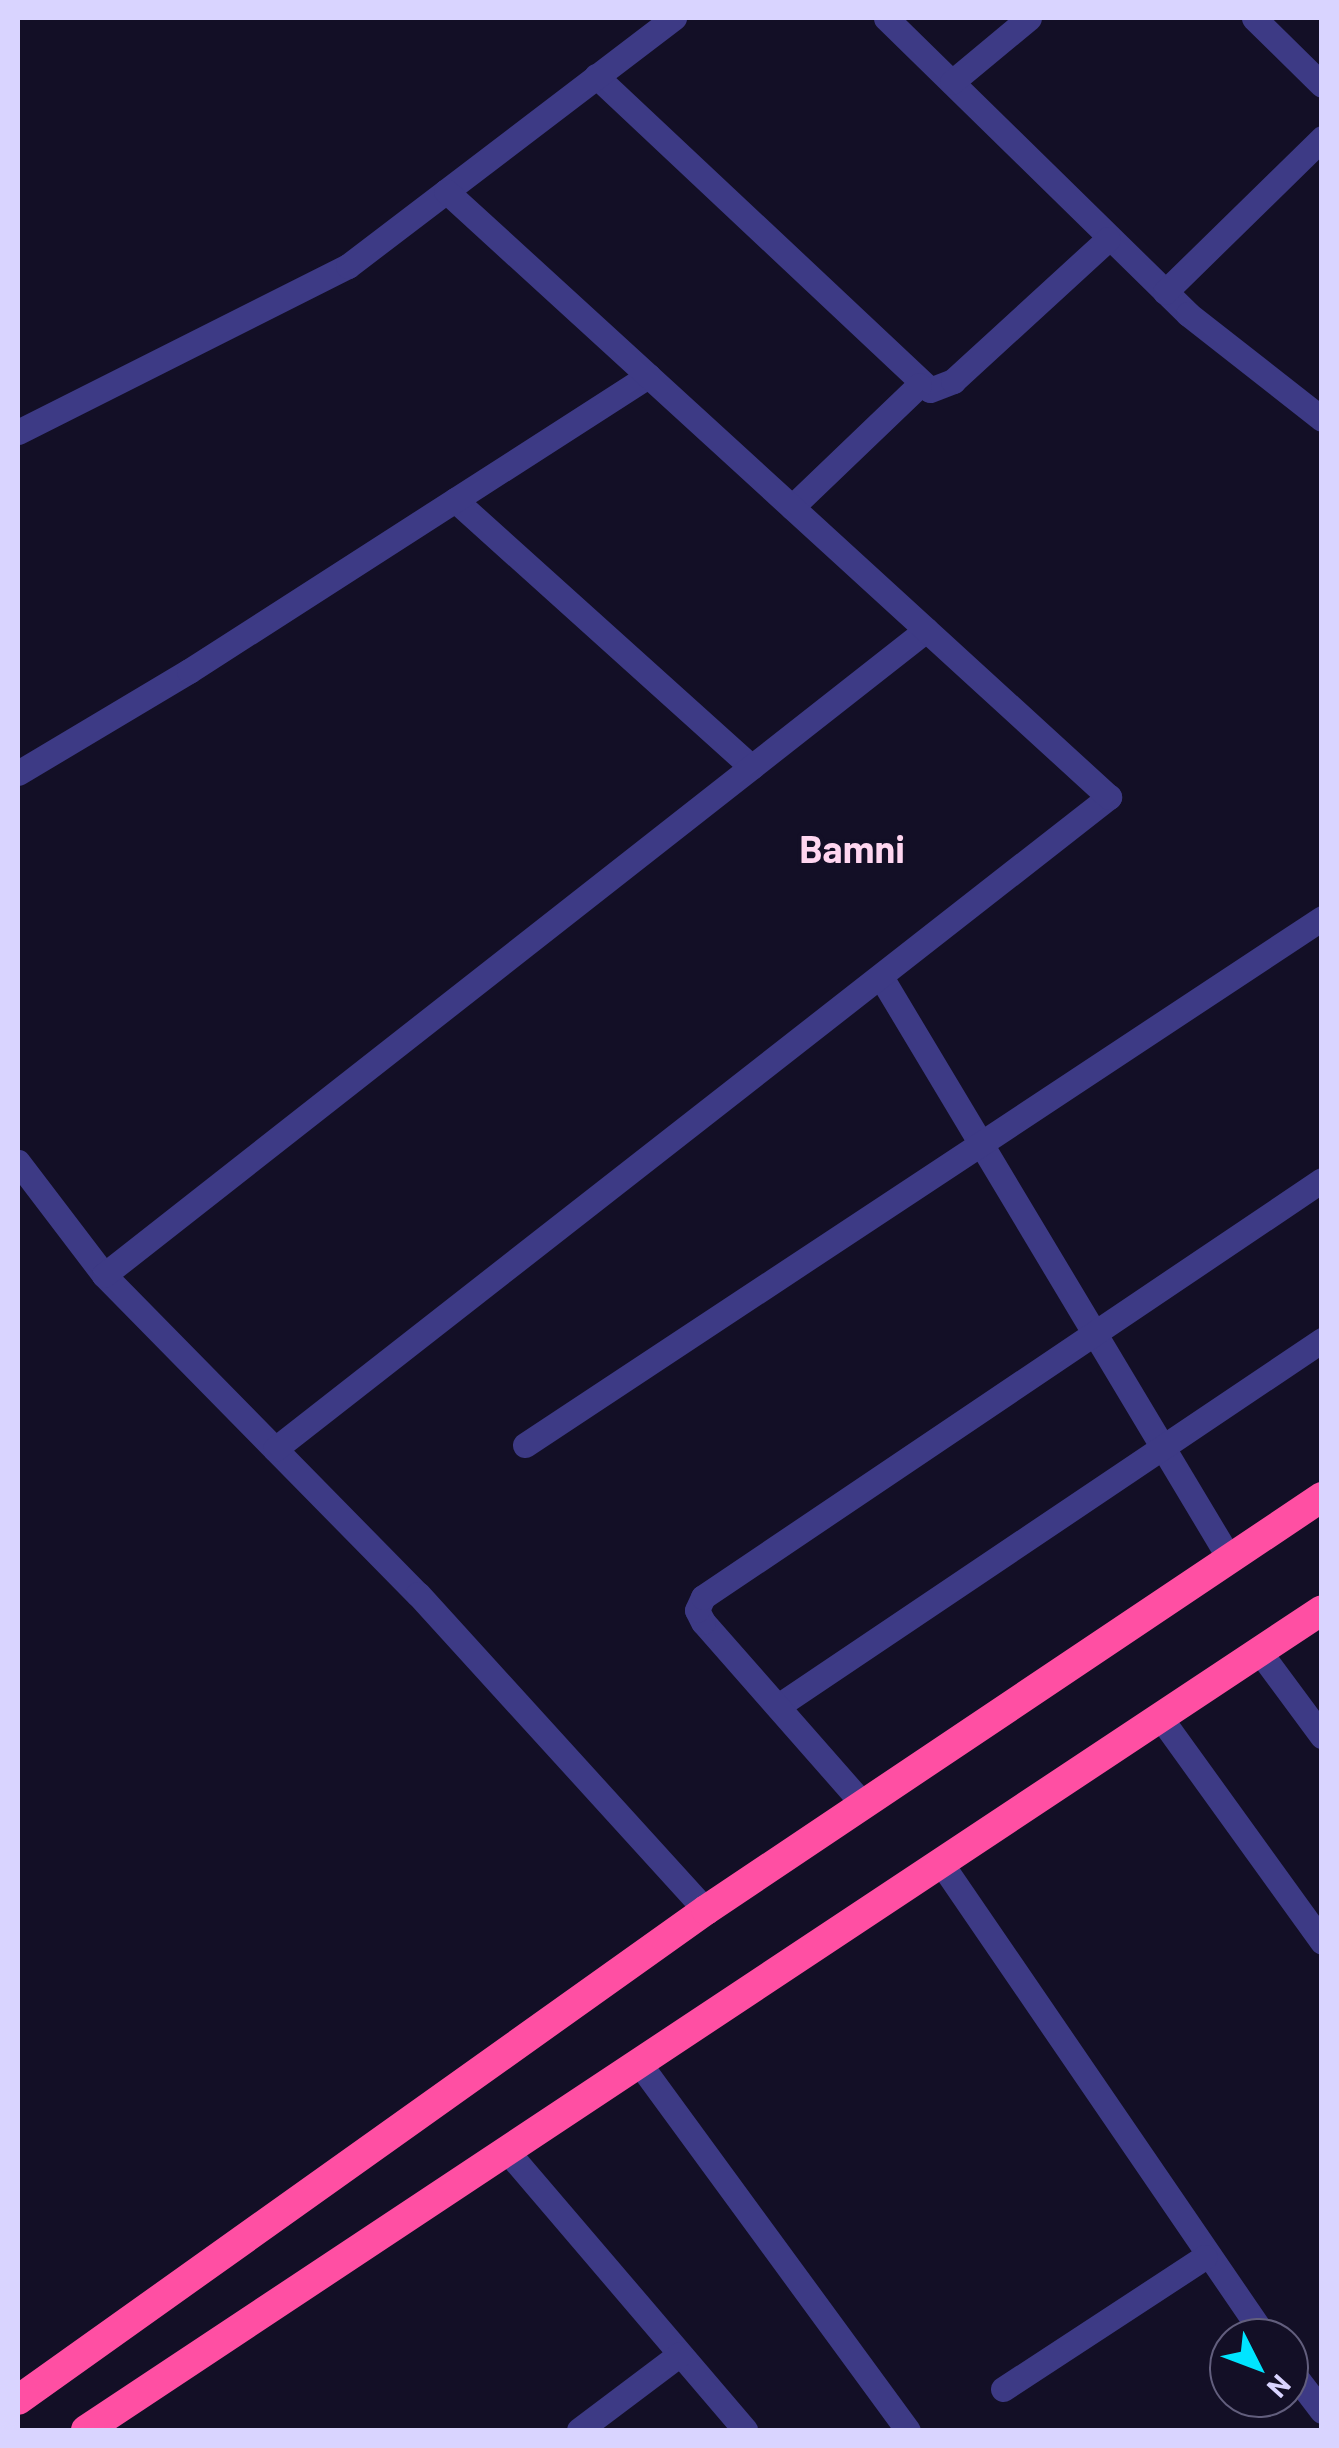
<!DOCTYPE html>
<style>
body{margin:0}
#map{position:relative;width:1339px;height:2448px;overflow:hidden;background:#130f26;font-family:Barlow,sans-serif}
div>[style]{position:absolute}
.minor>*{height:25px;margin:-12.5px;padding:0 12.5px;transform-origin:12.5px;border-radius:12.5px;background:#3d3a85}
.highway>*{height:30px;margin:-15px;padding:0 15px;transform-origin:15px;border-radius:15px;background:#ff4fa3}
span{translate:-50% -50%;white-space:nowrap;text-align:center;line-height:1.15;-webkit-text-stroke:8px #130f26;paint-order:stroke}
.quarter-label{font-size:38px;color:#ffd6f0;font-weight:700}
.frame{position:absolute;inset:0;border:20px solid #d9d4ff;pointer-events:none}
.north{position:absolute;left:1209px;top:2318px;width:100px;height:100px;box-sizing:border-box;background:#130f26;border:2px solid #625e7d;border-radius:50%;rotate:132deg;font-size:28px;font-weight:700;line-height:40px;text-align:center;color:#d9d4ff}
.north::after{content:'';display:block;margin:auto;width:35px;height:45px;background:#00e5ff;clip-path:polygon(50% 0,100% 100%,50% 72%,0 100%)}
</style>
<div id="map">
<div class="minor">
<div style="left:886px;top:18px;width:423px;rotate:44.4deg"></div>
<div style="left:1188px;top:314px;width:170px;rotate:38.1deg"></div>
<div style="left:1254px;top:18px;width:95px;rotate:44.6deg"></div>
<div style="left:596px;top:76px;width:458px;rotate:43.2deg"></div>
<div style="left:930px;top:390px;width:25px;rotate:-21deg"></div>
<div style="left:953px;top:381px;width:210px;rotate:-42.5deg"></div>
<div style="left:952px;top:82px;width:100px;rotate:-39.7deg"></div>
<div style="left:1165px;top:292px;width:220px;rotate:-44.4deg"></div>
<div style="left:18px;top:432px;width:369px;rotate:-26.7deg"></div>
<div style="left:348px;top:266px;width:410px;rotate:-37.3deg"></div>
<div style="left:455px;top:500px;width:399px;rotate:42deg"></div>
<div style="left:792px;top:507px;width:176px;rotate:-43.8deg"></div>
<div style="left:18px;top:773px;width:199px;rotate:-30.8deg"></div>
<div style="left:189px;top:671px;width:546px;rotate:-32.73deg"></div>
<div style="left:881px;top:977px;width:675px;rotate:59.07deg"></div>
<div style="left:18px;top:1162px;width:142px;rotate:52.7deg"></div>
<div style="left:104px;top:1275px;width:448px;rotate:45.5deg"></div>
<div style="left:418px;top:1594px;width:428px;rotate:47.7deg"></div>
<div style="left:104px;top:1275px;width:1045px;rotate:-38.12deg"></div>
<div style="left:525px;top:1445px;width:955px;rotate:-33.47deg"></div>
<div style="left:275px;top:1449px;width:1059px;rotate:-38.02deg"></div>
<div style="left:1109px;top:797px;width:898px;rotate:-137.57deg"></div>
<div style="left:1259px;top:1651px;width:106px;rotate:53.5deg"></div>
<div style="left:778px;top:1706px;width:656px;rotate:-33.93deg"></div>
<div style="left:1160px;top:1717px;width:277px;rotate:54.2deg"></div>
<div style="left:863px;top:1804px;width:242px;rotate:-131.3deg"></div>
<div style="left:703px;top:1622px;width:13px;rotate:-117deg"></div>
<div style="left:697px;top:1610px;width:14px;rotate:-65deg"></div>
<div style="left:703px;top:1597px;width:746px;rotate:-33.97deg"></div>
<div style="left:943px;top:1866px;width:572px;rotate:55.62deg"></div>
<div style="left:639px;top:2063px;width:455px;rotate:53.8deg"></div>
<div style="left:507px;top:2151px;width:367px;rotate:49.5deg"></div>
<div style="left:1289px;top:2368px;width:54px;rotate:52.5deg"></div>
<div style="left:1003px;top:2389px;width:241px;rotate:-33.2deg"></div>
<div style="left:579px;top:2430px;width:126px;rotate:-37deg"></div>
</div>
<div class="highway">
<div style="left:18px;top:2400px;width:845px;rotate:-35.46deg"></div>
<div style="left:706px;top:1910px;width:742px;rotate:-33.84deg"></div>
<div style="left:86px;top:2430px;width:1483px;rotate:-33.56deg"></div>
</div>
<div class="quarter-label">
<span style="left:852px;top:849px">Bamni</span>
</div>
<div class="frame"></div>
<div class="north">N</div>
</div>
